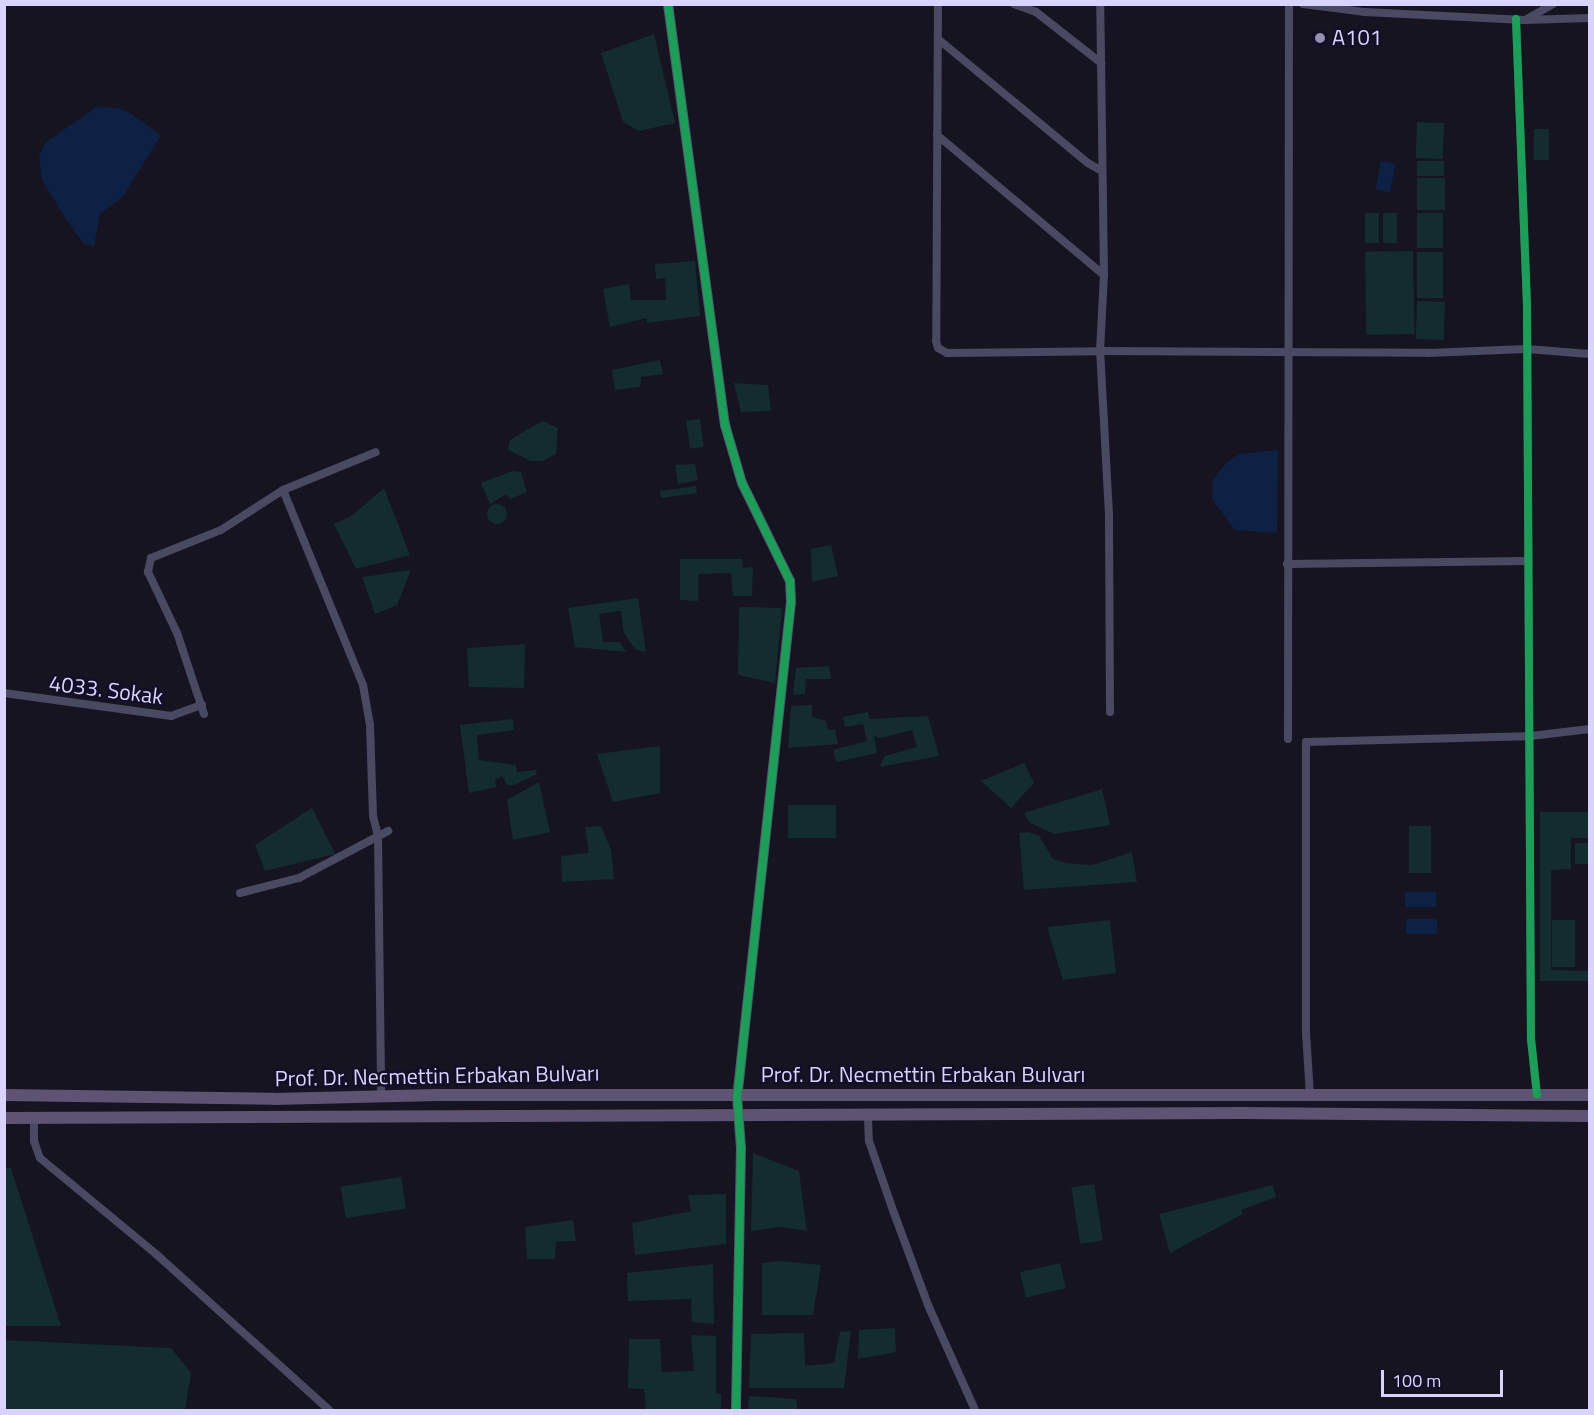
<!DOCTYPE html>
<meta charset="utf-8">
<style>
body{margin:0}
#map{position:relative;width:1594px;height:1415px;overflow:hidden;background:#161421;font-family:"Titillium Web",sans-serif}
div>[style]{position:absolute}
.green>*{inset:0;background:#132c2d;transform-origin:0 0}
.round{border-radius:50%}
.water>*{inset:0;background:#0d2144;transform-origin:0 0}
.street>*{height:8px;margin:-4px;padding:0 4px;transform-origin:4px;border-radius:4px;background:#4a4962}
.secondary>*{height:10px;margin:-5px;padding:0 5px;transform-origin:5px;border-radius:5px;background:#575674}
.primary>*{height:12px;margin:-6px;padding:0 6px;transform-origin:6px;border-radius:6px;background:#5e5373}
.cycleway>*{height:8px;margin:-4px;padding:0 4px;transform-origin:4px;border-radius:4px;background:#1a9f57}
.dots>*{width:16px;height:16px;translate:-50% -50%;box-sizing:border-box;border:3px solid #130f26;border-radius:50%}
span{translate:-50% -50%;white-space:nowrap;text-align:center;line-height:1.15;-webkit-text-stroke:5px #130f26;paint-order:stroke}
.poi-label{font-size:22px;color:#d9d4ff}
.left{translate:0 -50%;text-align:left}
.street-label{font-size:22px;color:#d9d4ff}
.frame{position:absolute;inset:0;border:6px solid #d9d4ff;pointer-events:none}
.scale{position:absolute;left:1381px;top:1370px;width:122px;height:27px;box-sizing:border-box;border:3px solid #d9d4ff;border-top:0;padding-left:8px;font-size:18px;line-height:21px;white-space:nowrap;color:#d9d4ff;-webkit-text-stroke:4px #130f26;paint-order:stroke}
</style>
<div id="map">
<div class="green">
<div style="clip-path:polygon(654px 34px,675px 123px,639px 131px,623px 122px,601px 53px)"></div>
<div style="left:1417px;top:122px;width:27px;height:36px;rotate:2deg"></div>
<div style="left:1534px;top:129px;width:15px;height:31px"></div>
<div style="left:1417px;top:161px;width:27px;height:15px"></div>
<div style="left:1417px;top:178px;width:28px;height:32px"></div>
<div style="left:1365px;top:213px;width:14px;height:30px"></div>
<div style="left:1383px;top:213px;width:14px;height:30px"></div>
<div style="left:1417px;top:213px;width:26px;height:35px"></div>
<div style="left:1413px;top:251px;width:83px;height:48px;rotate:89deg"></div>
<div style="left:1417px;top:252px;width:26px;height:46px"></div>
<div style="clip-path:polygon(695px 261px,700px 316px,647px 323px,646px 318px,610px 327px,603px 289px,629px 284px,631px 300px,666px 300px,665px 278px,656px 279px,655px 264px)"></div>
<div style="left:1417px;top:301px;width:28px;height:38px;rotate:2deg"></div>
<div style="clip-path:polygon(660px 360px,663px 374px,641px 377px,640px 387px,615px 390px,612px 370px)"></div>
<div style="clip-path:polygon(734px 383px,768px 385px,771px 411px,741px 412px)"></div>
<div style="left:700px;top:419px;width:28px;height:14px;rotate:82deg"></div>
<div style="clip-path:polygon(542px 421px,558px 428px,556px 454px,542px 461px,531px 461px,508px 450px,510px 440px)"></div>
<div style="clip-path:polygon(695px 464px,698px 480px,678px 484px,675px 465px)"></div>
<div style="clip-path:polygon(512px 471px,521px 472px,527px 492px,510px 499px,506px 494px,490px 504px,481px 483px)"></div>
<div style="left:696px;top:486px;width:7px;height:36px;rotate:82deg"></div>
<div style="clip-path:polygon(384px 488px,410px 555px,356px 569px,334px 524px,351px 516px)"></div>
<div class="round" style="left:487px;top:504px;width:20px;height:20px"></div>
<div style="clip-path:polygon(831px 545px,838px 576px,812px 582px,811px 549px)"></div>
<div style="clip-path:polygon(680px 559px,742px 559px,743px 568px,753px 567px,752px 596px,733px 596px,731px 573px,698px 574px,698px 601px,680px 600px)"></div>
<div style="clip-path:polygon(411px 570px,397px 605px,375px 614px,362px 577px)"></div>
<div style="clip-path:polygon(638px 598px,646px 652px,635px 649px,624px 633px,621px 611px,599px 614px,603px 642px,620px 642px,626px 652px,575px 647px,568px 608px)"></div>
<div style="clip-path:polygon(739px 607px,782px 608px,775px 683px,738px 675px)"></div>
<div style="clip-path:polygon(525px 644px,524px 688px,469px 687px,467px 648px)"></div>
<div style="clip-path:polygon(829px 666px,831px 679px,806px 679px,805px 694px,793px 695px,796px 668px)"></div>
<div style="clip-path:polygon(812px 705px,812px 717px,826px 721px,828px 730px,835px 729px,838px 744px,788px 748px,791px 706px)"></div>
<div style="clip-path:polygon(868px 712px,870px 719px,928px 716px,939px 756px,879px 767px,885px 756px,917px 747px,912px 730px,881px 738px,874px 736px,877px 753px,836px 762px,833px 750px,867px 741px,863px 724px,845px 727px,843px 717px)"></div>
<div style="clip-path:polygon(513px 719px,514px 730px,477px 735px,479px 760px,516px 765px,517px 772px,536px 770px,537px 774px,514px 785px,507px 785px,502px 776px,495px 780px,496px 787px,469px 793px,460px 725px)"></div>
<div style="clip-path:polygon(660px 746px,660px 793px,613px 802px,597px 754px)"></div>
<div style="clip-path:polygon(1024px 763px,1034px 783px,1011px 808px,981px 781px)"></div>
<div style="clip-path:polygon(539px 782px,550px 832px,513px 840px,507px 800px)"></div>
<div style="clip-path:polygon(1102px 789px,1110px 825px,1054px 834px,1030px 823px,1024px 813px)"></div>
<div style="left:836px;top:805px;width:33px;height:48px;rotate:90deg"></div>
<div style="clip-path:polygon(312px 808px,335px 854px,265px 871px,255px 845px)"></div>
<div style="clip-path:polygon(1540px 812px,1589px 812px,1589px 838px,1571px 838px,1571px 869px,1551px 870px,1551px 970px,1589px 971px,1589px 981px,1540px 981px)"></div>
<div style="clip-path:polygon(601px 826px,611px 850px,614px 879px,562px 882px,561px 856px,589px 853px,585px 827px)"></div>
<div style="left:1409px;top:826px;width:22px;height:47px"></div>
<div style="clip-path:polygon(1028px 832px,1039px 836px,1053px 859px,1066px 863px,1092px 865px,1132px 852px,1137px 882px,1024px 890px,1019px 833px)"></div>
<div style="left:1575px;top:843px;width:14px;height:21px"></div>
<div style="clip-path:polygon(1110px 920px,1116px 973px,1063px 980px,1047px 927px)"></div>
<div style="left:1552px;top:920px;width:23px;height:47px"></div>
<div style="clip-path:polygon(753px 1153px,799px 1171px,807px 1231px,780px 1227px,751px 1231px)"></div>
<div style="clip-path:polygon(4px 1168px,11px 1168px,61px 1326px,5px 1326px)"></div>
<div style="left:401px;top:1177px;width:32px;height:61px;rotate:81deg"></div>
<div style="left:1094px;top:1184px;width:57px;height:23px;rotate:81deg"></div>
<div style="clip-path:polygon(1273px 1185px,1276px 1197px,1241px 1210px,1243px 1214px,1170px 1253px,1159px 1214px)"></div>
<div style="clip-path:polygon(726px 1194px,726px 1244px,635px 1255px,632px 1223px,691px 1211px,688px 1195px)"></div>
<div style="clip-path:polygon(573px 1220px,576px 1241px,556px 1242px,555px 1259px,527px 1259px,525px 1227px)"></div>
<div style="clip-path:polygon(780px 1261px,821px 1265px,813px 1315px,762px 1315px,762px 1263px)"></div>
<div style="left:1060px;top:1263px;width:26px;height:41px;rotate:77deg"></div>
<div style="clip-path:polygon(713px 1264px,714px 1324px,692px 1322px,691px 1299px,628px 1301px,627px 1273px)"></div>
<div style="clip-path:polygon(895px 1328px,896px 1352px,858px 1359px,859px 1330px)"></div>
<div style="clip-path:polygon(851px 1331px,844px 1388px,749px 1388px,751px 1334px,804px 1333px,805px 1366px,834px 1363px,840px 1332px)"></div>
<div style="clip-path:polygon(691px 1335px,716px 1336px,716px 1393px,721px 1394px,721px 1410px,646px 1410px,644px 1389px,628px 1388px,629px 1339px,660px 1339px,662px 1372px,694px 1371px)"></div>
<div style="clip-path:polygon(5px 1340px,171px 1348px,191px 1373px,185px 1410px,5px 1410px)"></div>
<div style="clip-path:polygon(749px 1396px,796px 1399px,798px 1410px,748px 1410px)"></div>
</div>
<div class="water">
<div style="clip-path:polygon(98px 106px,125px 110px,161px 135px,122px 198px,100px 213px,94px 246px,84px 244px,66px 219px,42px 180px,39px 156px,45px 143px)"></div>
<div style="left:1381px;top:161px;width:15px;height:29px;rotate:11deg"></div>
<div style="clip-path:polygon(1278px 450px,1277px 533px,1235px 530px,1212px 499px,1213px 480px,1227px 462px,1240px 454px)"></div>
<div style="left:1436px;top:892px;width:15px;height:31px;rotate:90deg"></div>
<div style="left:1406px;top:919px;width:31px;height:15px"></div>
</div>
<div class="street">
<div style="left:938px;top:4px;width:337px;rotate:90.3deg"></div>
<div style="left:936px;top:341px;width:7px;rotate:74deg"></div>
<div style="left:938px;top:348px;width:10px;rotate:29deg"></div>
<div style="left:947px;top:353px;width:153px;rotate:-0.7deg"></div>
<div style="left:1100px;top:351px;width:76px;rotate:-87deg"></div>
<div style="left:1104px;top:275px;width:271px;rotate:-90.8deg"></div>
<div style="left:1014px;top:4px;width:23px;rotate:20deg"></div>
<div style="left:1036px;top:12px;width:83px;rotate:38.1deg"></div>
<div style="left:1303px;top:4px;width:63px;rotate:7.4deg"></div>
<div style="left:1365px;top:12px;width:159px;rotate:2.9deg"></div>
<div style="left:1524px;top:20px;width:66px;rotate:-1.7deg"></div>
<div style="left:1516px;top:19px;width:285px;rotate:87.8deg"></div>
<div style="left:1527px;top:304px;width:735px;rotate:89.69deg"></div>
<div style="left:1531px;top:1039px;width:56px;rotate:83.9deg"></div>
<div style="left:1527px;top:19px;width:30px;rotate:-30deg"></div>
<div style="left:938px;top:39px;width:195px;rotate:39.6deg"></div>
<div style="left:1088px;top:163px;width:16px;rotate:30deg"></div>
<div style="left:937px;top:135px;width:218px;rotate:40deg"></div>
<div style="left:283px;top:490px;width:211px;rotate:67.7deg"></div>
<div style="left:363px;top:685px;width:41px;rotate:80.1deg"></div>
<div style="left:370px;top:725px;width:91px;rotate:88.1deg"></div>
<div style="left:373px;top:816px;width:21px;rotate:76deg"></div>
<div style="left:378px;top:836px;width:261px;rotate:89.3deg"></div>
<div style="left:1287px;top:564px;width:240px;rotate:-0.7deg"></div>
<div style="left:4px;top:693px;width:169px;rotate:7.8deg"></div>
<div style="left:171px;top:716px;width:33px;rotate:-20deg"></div>
<div style="left:1110px;top:712px;width:197px;rotate:-90.3deg"></div>
<div style="left:1109px;top:515px;width:164px;rotate:-93.1deg"></div>
<div style="left:1100px;top:351px;width:328px;rotate:0.3deg"></div>
<div style="left:1428px;top:353px;width:99px;rotate:-2.3deg"></div>
<div style="left:1527px;top:349px;width:63px;rotate:4.5deg"></div>
<div style="left:204px;top:714px;width:85px;rotate:-108.4deg"></div>
<div style="left:177px;top:633px;width:68px;rotate:-115.4deg"></div>
<div style="left:148px;top:572px;width:14px;rotate:-78deg"></div>
<div style="left:151px;top:558px;width:75px;rotate:-21.8deg"></div>
<div style="left:221px;top:530px;width:74px;rotate:-32.8deg"></div>
<div style="left:283px;top:490px;width:100px;rotate:-22.2deg"></div>
<div style="left:1288px;top:739px;width:735px;rotate:-89.92deg"></div>
<div style="left:240px;top:893px;width:61px;rotate:-14.3deg"></div>
<div style="left:299px;top:878px;width:101px;rotate:-27.8deg"></div>
<div style="left:1310px;top:1095px;width:62px;rotate:-93.7deg"></div>
<div style="left:1306px;top:1033px;width:291px;rotate:-90deg"></div>
<div style="left:1306px;top:742px;width:225px;rotate:-1.5deg"></div>
<div style="left:1531px;top:736px;width:59px;rotate:-6.8deg"></div>
<div style="left:868px;top:1117px;width:24px;rotate:88deg"></div>
<div style="left:869px;top:1141px;width:76px;rotate:70.9deg"></div>
<div style="left:894px;top:1213px;width:98px;rotate:69.7deg"></div>
<div style="left:928px;top:1305px;width:115px;rotate:65.9deg"></div>
<div style="left:34px;top:1119px;width:22px;rotate:90deg"></div>
<div style="left:34px;top:1141px;width:18px;rotate:71deg"></div>
<div style="left:40px;top:1158px;width:151px;rotate:39.6deg"></div>
<div style="left:156px;top:1254px;width:233px;rotate:42deg"></div>
</div>
<div class="secondary">
<div style="left:668px;top:4px;width:425px;rotate:82.3deg"></div>
<div style="left:725px;top:425px;width:60px;rotate:73.7deg"></div>
<div style="left:742px;top:483px;width:109px;rotate:63.9deg"></div>
<div style="left:790px;top:581px;width:21px;rotate:87deg"></div>
<div style="left:791px;top:602px;width:497px;rotate:96.2deg"></div>
<div style="left:737px;top:1096px;width:52px;rotate:85.6deg"></div>
<div style="left:741px;top:1148px;width:262px;rotate:91.1deg"></div>
</div>
<div class="primary">
<div style="left:4px;top:1095px;width:270px;rotate:0.8deg"></div>
<div style="left:274px;top:1099px;width:163px;rotate:-1.4deg"></div>
<div style="left:437px;top:1095px;width:1153px"></div>
<div style="left:4px;top:1118px;width:1240px;rotate:-0.23deg"></div>
<div style="left:1244px;top:1113px;width:346px;rotate:0.5deg"></div>
</div>
<div class="cycleway">
<div style="left:668px;top:4px;width:425px;rotate:82.3deg"></div>
<div style="left:725px;top:425px;width:60px;rotate:73.7deg"></div>
<div style="left:742px;top:483px;width:109px;rotate:63.9deg"></div>
<div style="left:790px;top:581px;width:21px;rotate:87deg"></div>
<div style="left:791px;top:602px;width:497px;rotate:96.2deg"></div>
<div style="left:737px;top:1096px;width:52px;rotate:85.6deg"></div>
<div style="left:741px;top:1148px;width:262px;rotate:91.1deg"></div>
<div style="left:1516px;top:19px;width:285px;rotate:87.8deg"></div>
<div style="left:1527px;top:304px;width:735px;rotate:89.69deg"></div>
<div style="left:1531px;top:1039px;width:56px;rotate:83.9deg"></div>
</div>
<div class="dots">
<div style="left:1320px;top:38px;background:#9591b1"></div>
</div>
<div class="poi-label">
<span class="left" style="left:1332px;top:38px">A101</span>
</div>
<div class="street-label">
<span style="left:106px;top:690px;rotate:7deg">4033. Sokak</span>
<span style="left:923px;top:1075px">Prof. Dr. Necmettin Erbakan Bulvarı</span>
<span style="left:437px;top:1076px;rotate:-1deg">Prof. Dr. Necmettin Erbakan Bulvarı</span>
</div>
<div class="frame"></div>
<div class="scale">100 m</div>
</div>
